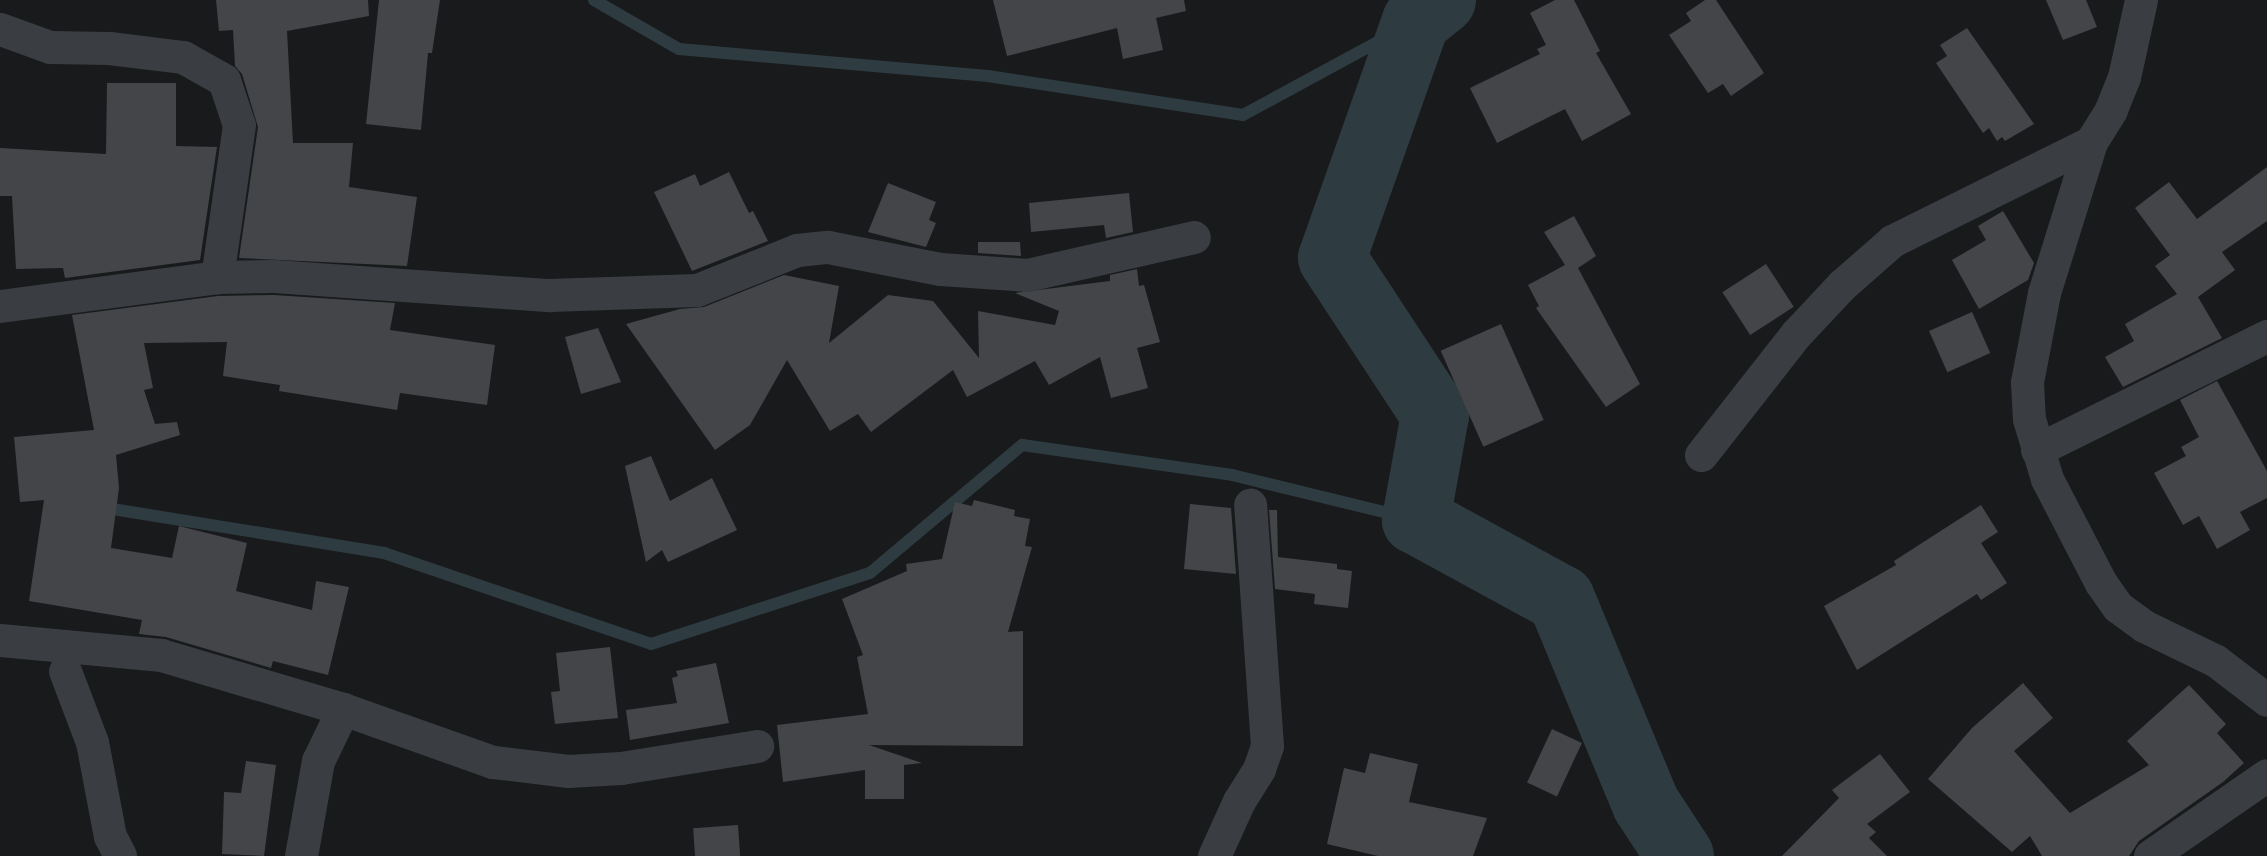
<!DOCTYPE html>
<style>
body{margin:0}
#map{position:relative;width:2267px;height:856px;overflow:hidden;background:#191a1c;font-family:Commissioner,sans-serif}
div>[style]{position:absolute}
.stream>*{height:12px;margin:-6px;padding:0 6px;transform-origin:6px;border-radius:6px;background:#2e3c42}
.river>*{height:68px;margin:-34px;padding:0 34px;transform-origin:34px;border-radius:34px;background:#2e3c42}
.building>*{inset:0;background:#434549;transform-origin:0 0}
.street>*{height:33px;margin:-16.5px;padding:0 16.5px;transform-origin:16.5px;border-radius:16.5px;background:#3a3d42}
span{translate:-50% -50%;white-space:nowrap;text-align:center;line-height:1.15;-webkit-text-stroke:4.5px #141517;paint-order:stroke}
</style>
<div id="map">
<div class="stream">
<div style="left:594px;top:0;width:98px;rotate:30deg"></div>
<div style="left:679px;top:49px;width:310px;rotate:5deg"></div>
<div style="left:988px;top:76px;width:258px;rotate:8.7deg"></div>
<div style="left:1243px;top:115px;width:197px;rotate:-28.5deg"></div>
<div style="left:100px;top:507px;width:288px;rotate:9.2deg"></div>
<div style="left:384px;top:553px;width:282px;rotate:18.8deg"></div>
<div style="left:651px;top:644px;width:230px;rotate:-18deg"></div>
<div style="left:870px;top:573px;width:199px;rotate:-40.1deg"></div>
<div style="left:1022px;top:445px;width:212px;rotate:8.1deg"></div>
<div style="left:1232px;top:475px;width:189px;rotate:13.7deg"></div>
</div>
<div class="river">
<div style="left:1442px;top:0;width:33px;rotate:141deg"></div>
<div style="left:1416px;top:21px;width:251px;rotate:109.5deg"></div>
<div style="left:1332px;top:258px;width:188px;rotate:56.7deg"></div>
<div style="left:1435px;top:415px;width:107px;rotate:100.3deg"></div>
<div style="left:1416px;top:520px;width:165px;rotate:28.6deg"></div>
<div style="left:1561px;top:599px;width:222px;rotate:67.5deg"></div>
<div style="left:1646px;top:804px;width:62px;rotate:56.8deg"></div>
</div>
<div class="building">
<div style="clip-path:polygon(216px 0,368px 0,369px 16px,287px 31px,293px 143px,353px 143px,349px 187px,417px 197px,407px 266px,239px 258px,258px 127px,242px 74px,235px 66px,233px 30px,219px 31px)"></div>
<div style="clip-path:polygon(379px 0,440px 0,432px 53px,428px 53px,421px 130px,366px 124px)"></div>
<div style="clip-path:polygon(993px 0,1184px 0,1186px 11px,1156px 18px,1163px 50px,1123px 59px,1117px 28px,1007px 56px)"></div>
<div style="clip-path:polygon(1555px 0,1574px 0,1600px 51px,1596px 53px,1631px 114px,1582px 141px,1565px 109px,1497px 143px,1470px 88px,1540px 54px,1537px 49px,1546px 45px,1530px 13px)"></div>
<div style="clip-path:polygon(1705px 0,1716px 0,1764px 73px,1731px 96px,1723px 84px,1708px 93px,1669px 35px,1691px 21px,1686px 13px)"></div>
<div style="clip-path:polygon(2046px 0,2086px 0,2097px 27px,2063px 40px)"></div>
<div style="clip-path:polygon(1967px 28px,2034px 124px,2005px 141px,2002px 137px,1997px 141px,1989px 128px,1983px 133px,1936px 63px,1947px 56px,1940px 45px)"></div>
<div style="clip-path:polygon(107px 83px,176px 83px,176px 146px,217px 147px,200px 260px,65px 278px,63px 268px,16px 269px,12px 196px,0 196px,0 148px,106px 154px)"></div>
<div style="clip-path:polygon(2267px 167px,2267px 221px,2222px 252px,2235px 270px,2198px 297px,2222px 338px,2123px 387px,2105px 357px,2134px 341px,2125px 324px,2177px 294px,2155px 266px,2170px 255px,2135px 208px,2169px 182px,2197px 219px)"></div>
<div style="clip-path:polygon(729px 172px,749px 213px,753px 211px,768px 241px,692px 271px,654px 192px,695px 174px,700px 186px)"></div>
<div style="clip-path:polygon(888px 183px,936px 202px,929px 220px,936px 223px,926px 247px,868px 232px)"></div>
<div style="clip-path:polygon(1129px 193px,1133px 232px,1106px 238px,1104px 225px,1031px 232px,1029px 203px)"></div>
<div style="clip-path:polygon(2003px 211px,2034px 263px,2028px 280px,1979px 309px,1952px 260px,1986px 240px,1978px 226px)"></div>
<div style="clip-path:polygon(1574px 216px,1596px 256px,1578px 268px,1640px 384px,1606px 407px,1536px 308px,1539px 306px,1528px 285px,1565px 265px,1544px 232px)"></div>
<div style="clip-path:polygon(978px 242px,1020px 242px,1021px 256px,978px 253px)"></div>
<div style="left:1766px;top:264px;width:51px;height:52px;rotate:57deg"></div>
<div style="clip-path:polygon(1137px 269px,1139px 286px,1144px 285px,1160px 342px,1137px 348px,1148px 388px,1111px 398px,1100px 357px,1049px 385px,1035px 361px,967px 397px,953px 370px,871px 432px,858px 414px,830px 431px,787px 360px,750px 425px,715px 450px,626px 324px,680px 309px,704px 307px,784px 275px,839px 286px,829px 343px,888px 295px,933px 301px,979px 358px,978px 311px,1055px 325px,1059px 311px,1015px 293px,1110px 281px,1110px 275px)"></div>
<div style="clip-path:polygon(274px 295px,395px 303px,390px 330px,495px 345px,487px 405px,400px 393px,397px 410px,279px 391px,280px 385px,223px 376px,227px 342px,144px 343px,153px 388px,144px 390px,155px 424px,177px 422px,180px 435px,116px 455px,119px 488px,111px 548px,172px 558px,179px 526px,247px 543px,236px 591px,312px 610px,316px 581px,349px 587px,328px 675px,273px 661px,271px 668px,166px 637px,139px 634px,142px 620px,29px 601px,44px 500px,20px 502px,14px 437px,94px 430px,72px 315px,218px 296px)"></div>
<div style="left:1972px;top:312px;width:45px;height:47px;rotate:66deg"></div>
<div style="left:1501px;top:324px;width:105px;height:66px;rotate:66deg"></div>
<div style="clip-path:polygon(598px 328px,621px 382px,581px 394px,565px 337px)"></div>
<div style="clip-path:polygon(2217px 381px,2267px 471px,2267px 498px,2240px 512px,2250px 530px,2217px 549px,2199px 516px,2183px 525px,2154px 473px,2186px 456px,2181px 447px,2199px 437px,2180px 400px)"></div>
<div style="clip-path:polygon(651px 456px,670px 501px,712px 478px,737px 530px,668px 562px,662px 550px,646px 562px,625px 466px)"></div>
<div style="clip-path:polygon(974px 500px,1015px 510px,1014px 516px,1030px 519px,1025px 546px,1032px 547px,1008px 632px,1023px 631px,1023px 746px,869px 745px,922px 763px,904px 765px,904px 799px,865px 799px,865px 770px,783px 782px,777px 725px,868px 714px,857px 657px,863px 655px,842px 599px,907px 571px,906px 564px,942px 559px,955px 502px,972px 506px)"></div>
<div style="clip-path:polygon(1190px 504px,1231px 508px,1236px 574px,1184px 569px)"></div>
<div style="clip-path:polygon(1981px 505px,1998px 532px,1981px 543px,2007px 583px,1981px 600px,1977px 594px,1857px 670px,1824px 606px,1896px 565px,1894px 561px)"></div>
<div style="clip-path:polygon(1269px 510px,1277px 510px,1278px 557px,1337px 564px,1337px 569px,1352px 571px,1348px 608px,1314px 604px,1315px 594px,1275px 589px)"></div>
<div style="clip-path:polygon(610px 647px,618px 718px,555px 724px,551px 692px,560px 691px,556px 653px)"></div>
<div style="clip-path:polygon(716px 663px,729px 723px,630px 740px,626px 710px,677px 703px,672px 678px,678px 676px,676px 671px)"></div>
<div style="clip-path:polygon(2023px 683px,2053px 718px,2014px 751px,2070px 813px,2149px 765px,2127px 741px,2189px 685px,2226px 724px,2217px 733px,2244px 763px,2223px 782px,2139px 841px,2129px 856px,2042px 856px,2030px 836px,2012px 852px,1928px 779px,1972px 728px)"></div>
<div style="left:1552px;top:729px;width:33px;height:59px;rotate:25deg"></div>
<div style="clip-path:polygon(1370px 753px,1418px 764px,1409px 802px,1487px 818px,1473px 856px,1378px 856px,1327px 844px,1344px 768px,1365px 773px)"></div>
<div style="clip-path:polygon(1880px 754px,1910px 792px,1867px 824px,1876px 832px,1869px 838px,1887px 856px,1782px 856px,1839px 798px,1832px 790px)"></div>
<div style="clip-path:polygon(246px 761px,276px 765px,264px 856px,222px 854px,224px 792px,241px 793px)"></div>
<div style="left:738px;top:825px;width:31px;height:45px;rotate:86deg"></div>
</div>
<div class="street">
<div style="left:2141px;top:0;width:79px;rotate:102.4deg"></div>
<div style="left:2124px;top:77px;width:35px;rotate:112deg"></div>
<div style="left:2111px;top:110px;width:38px;rotate:122deg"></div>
<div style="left:2091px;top:142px;width:158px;rotate:107.3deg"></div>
<div style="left:2044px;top:293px;width:91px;rotate:100.8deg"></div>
<div style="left:2027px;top:382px;width:37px;rotate:87deg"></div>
<div style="left:2029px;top:419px;width:63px;rotate:73.3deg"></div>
<div style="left:2047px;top:479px;width:117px;rotate:62.6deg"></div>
<div style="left:2101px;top:583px;width:29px;rotate:55deg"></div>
<div style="left:2118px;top:607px;width:32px;rotate:36deg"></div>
<div style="left:2144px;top:626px;width:80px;rotate:25.9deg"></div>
<div style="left:2216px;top:661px;width:64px;rotate:37.4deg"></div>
<div style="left:0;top:29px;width:53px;rotate:19.8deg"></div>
<div style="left:50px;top:47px;width:59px;rotate:1deg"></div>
<div style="left:109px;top:48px;width:75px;rotate:6.9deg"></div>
<div style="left:183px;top:57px;width:47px;rotate:29.3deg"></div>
<div style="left:224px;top:80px;width:47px;rotate:71.6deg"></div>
<div style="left:239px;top:125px;width:154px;rotate:98.2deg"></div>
<div style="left:0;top:306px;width:219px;rotate:-7.6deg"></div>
<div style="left:217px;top:277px;width:57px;rotate:-1deg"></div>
<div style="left:274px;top:276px;width:276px;rotate:4deg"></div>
<div style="left:549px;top:295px;width:148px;rotate:-1.9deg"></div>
<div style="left:697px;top:290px;width:108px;rotate:-21.8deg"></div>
<div style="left:797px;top:250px;width:31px;rotate:-6deg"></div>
<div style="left:828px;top:247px;width:114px;rotate:11.1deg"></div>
<div style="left:940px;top:269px;width:87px;rotate:3.9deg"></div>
<div style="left:1027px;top:275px;width:171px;rotate:-12.8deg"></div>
<div style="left:2037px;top:450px;width:257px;rotate:-26.4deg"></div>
<div style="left:1701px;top:455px;width:154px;rotate:-51.9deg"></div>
<div style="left:1796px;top:334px;width:67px;rotate:-46.8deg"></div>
<div style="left:1842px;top:285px;width:67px;rotate:-41.3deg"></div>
<div style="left:1892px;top:241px;width:222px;rotate:-26.4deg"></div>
<div style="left:0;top:640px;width:162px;rotate:5.3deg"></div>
<div style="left:161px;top:655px;width:190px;rotate:16.5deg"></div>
<div style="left:343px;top:709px;width:159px;rotate:19.5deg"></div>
<div style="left:493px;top:762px;width:76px;rotate:6.8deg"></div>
<div style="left:568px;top:771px;width:53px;rotate:-3.2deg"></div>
<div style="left:621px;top:768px;width:138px;rotate:-9.2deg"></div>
<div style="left:65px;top:671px;width:76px;rotate:69.2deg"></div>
<div style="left:92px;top:742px;width:96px;rotate:79.2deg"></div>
<div style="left:110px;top:836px;width:22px;rotate:63deg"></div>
<div style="left:301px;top:856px;width:97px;rotate:-79.9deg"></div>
<div style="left:318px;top:761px;width:58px;rotate:-64.3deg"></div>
<div style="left:1214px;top:856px;width:60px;rotate:-65.6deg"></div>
<div style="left:1239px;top:801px;width:38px;rotate:-58deg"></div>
<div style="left:1259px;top:769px;width:24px;rotate:-71deg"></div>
<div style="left:1267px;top:746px;width:242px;rotate:-94deg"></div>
<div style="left:2150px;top:856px;width:142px;rotate:-34.7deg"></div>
</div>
</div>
